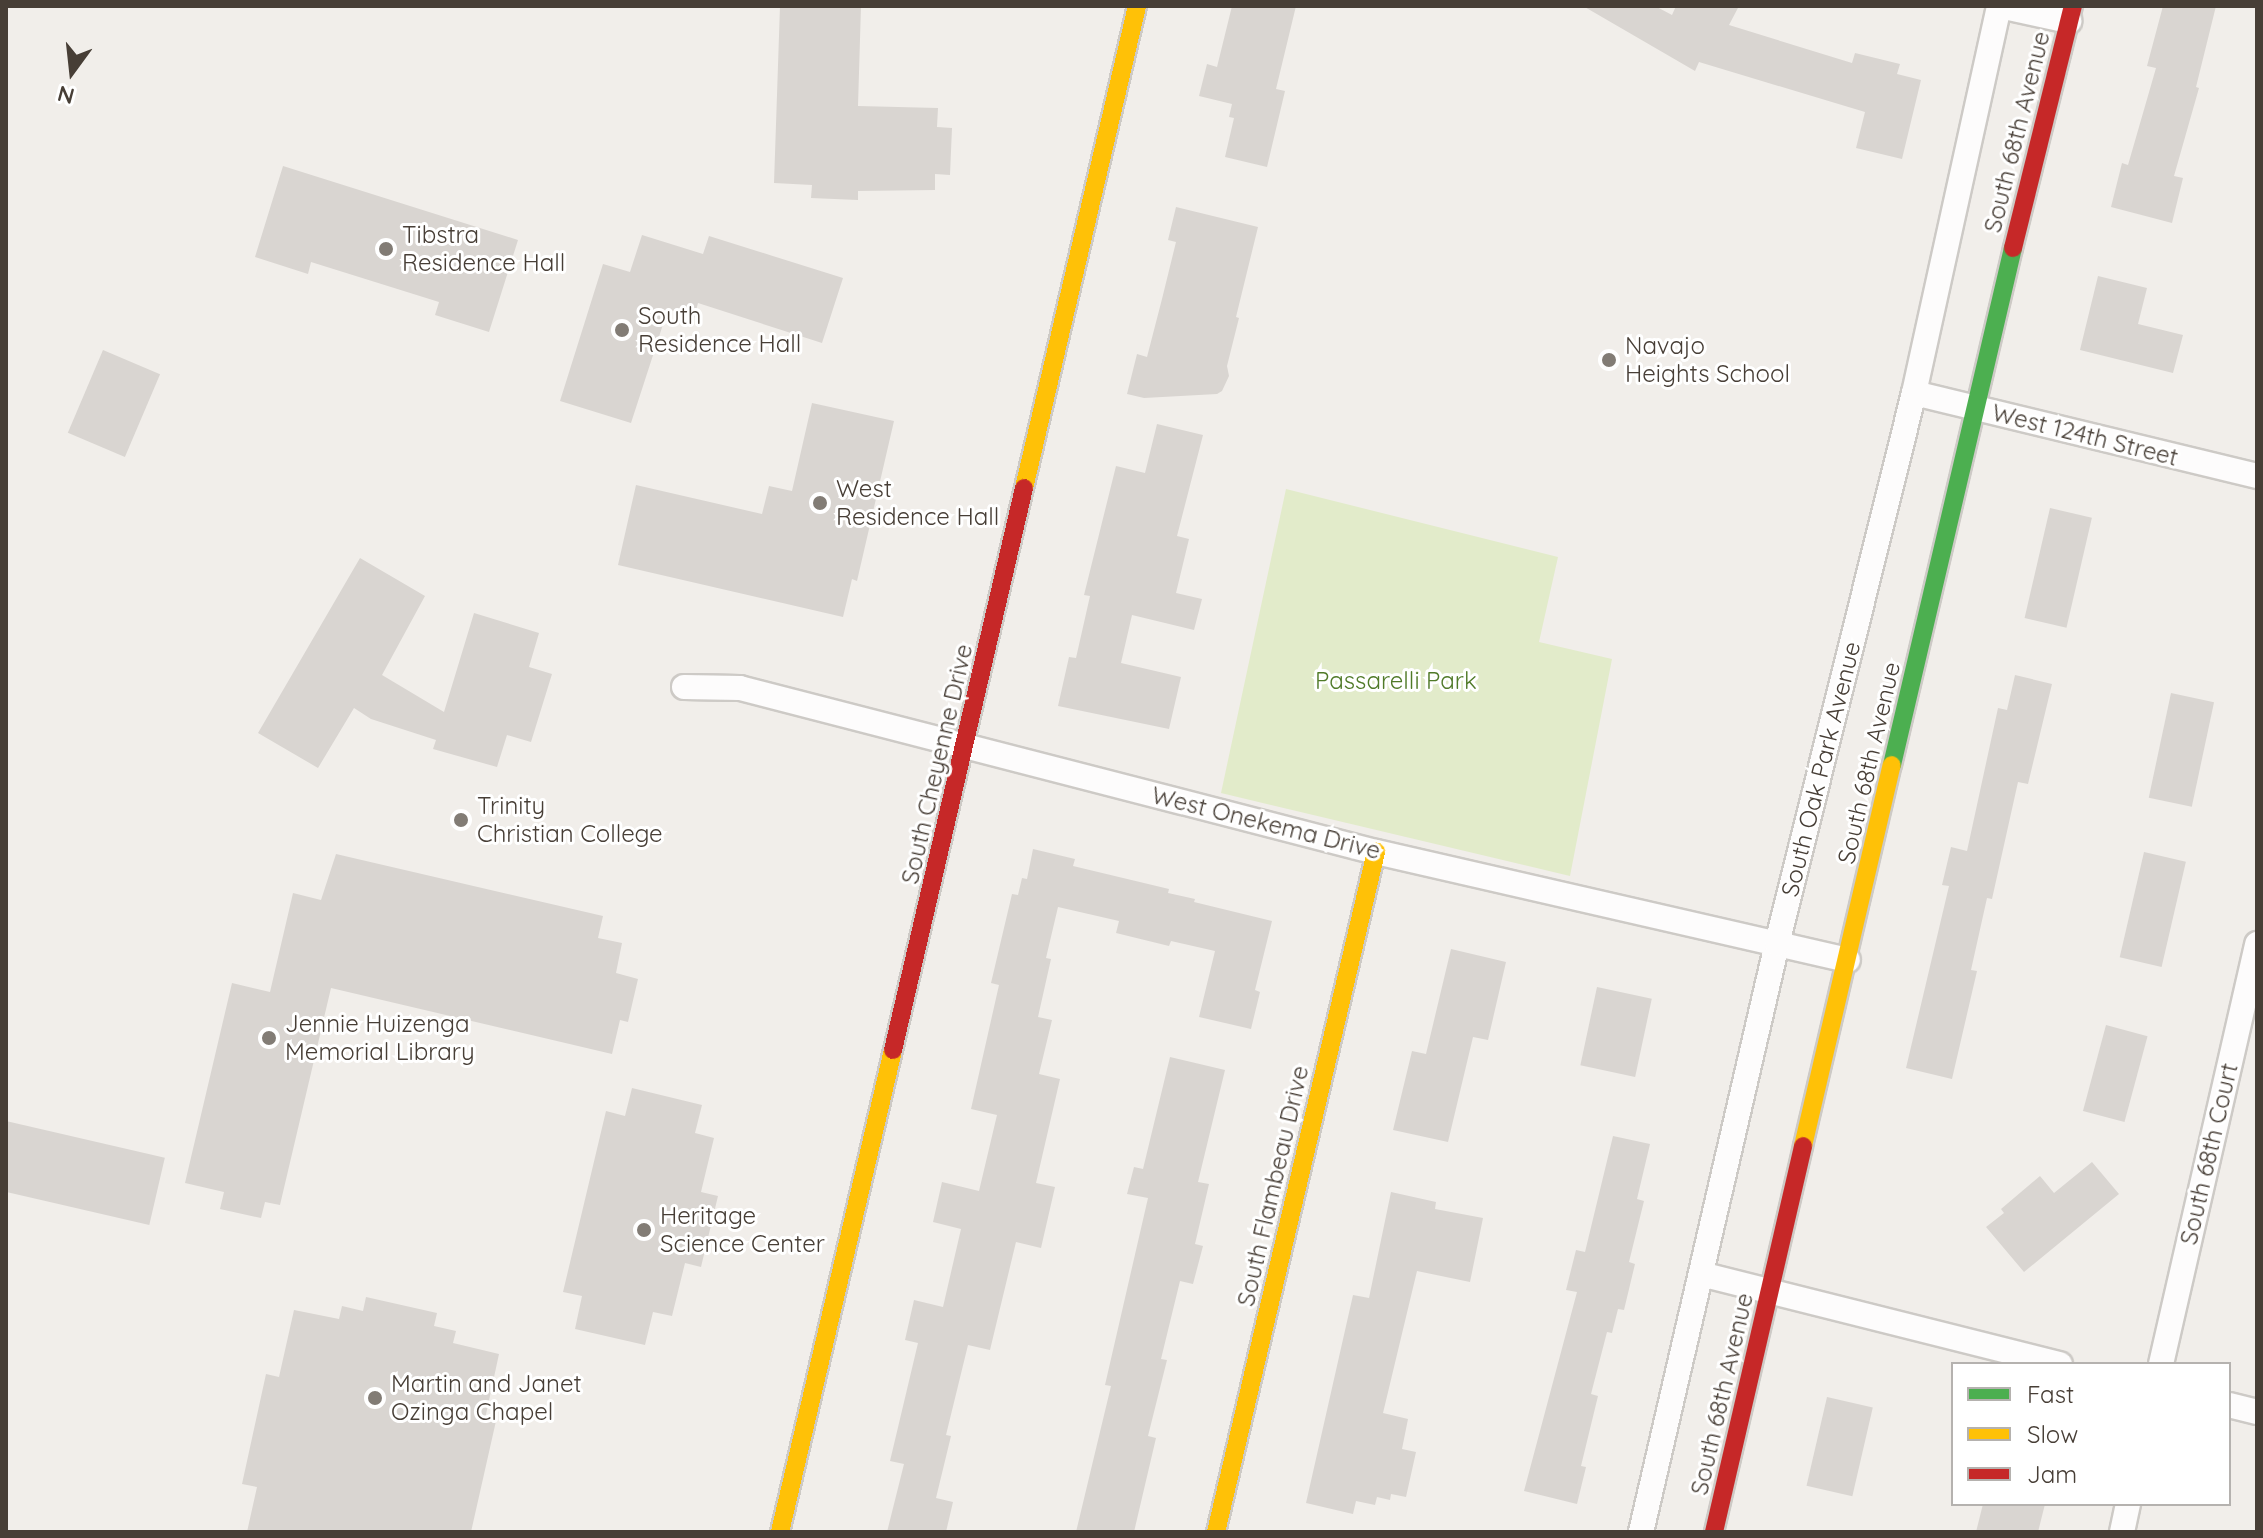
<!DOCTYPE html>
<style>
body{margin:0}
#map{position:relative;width:2263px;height:1538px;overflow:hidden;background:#f1eeea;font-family:Quicksand,sans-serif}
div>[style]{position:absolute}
.green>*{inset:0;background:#e2ebca}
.building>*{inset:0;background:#d9d5d1;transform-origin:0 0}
.roads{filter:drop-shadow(2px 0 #cdcac6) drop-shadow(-2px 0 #cdcac6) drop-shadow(0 2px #cdcac6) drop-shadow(0 -2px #cdcac6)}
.street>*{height:24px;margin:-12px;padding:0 12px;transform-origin:12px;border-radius:12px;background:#fdfcfc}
.fast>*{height:18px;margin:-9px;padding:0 9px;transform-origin:9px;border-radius:9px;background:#4caf50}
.slow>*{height:18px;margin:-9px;padding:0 9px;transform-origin:9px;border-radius:9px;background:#ffc107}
.jam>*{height:18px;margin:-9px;padding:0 9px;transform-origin:9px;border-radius:9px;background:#c62828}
.dots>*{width:22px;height:22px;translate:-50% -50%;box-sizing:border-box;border:4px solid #fff;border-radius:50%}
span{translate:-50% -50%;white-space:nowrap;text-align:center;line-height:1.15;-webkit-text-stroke:6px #fff;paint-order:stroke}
.street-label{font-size:24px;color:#473e36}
.poi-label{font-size:24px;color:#473e36}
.left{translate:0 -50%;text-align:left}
.park-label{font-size:24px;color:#507a28}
.frame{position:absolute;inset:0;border:8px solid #473e36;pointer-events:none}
.legend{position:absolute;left:1951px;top:1362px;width:280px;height:144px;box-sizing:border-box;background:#fff;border:2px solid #b5b2af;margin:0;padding:10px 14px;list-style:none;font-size:24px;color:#473e36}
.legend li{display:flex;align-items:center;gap:16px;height:40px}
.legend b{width:40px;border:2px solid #b5b2af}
.north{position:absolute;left:32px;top:32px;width:80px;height:80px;-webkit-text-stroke:6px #fff;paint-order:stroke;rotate:195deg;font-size:22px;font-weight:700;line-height:32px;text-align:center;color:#473e36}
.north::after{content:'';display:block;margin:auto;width:28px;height:36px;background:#473e36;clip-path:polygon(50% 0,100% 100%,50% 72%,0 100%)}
</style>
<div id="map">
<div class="green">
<div style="clip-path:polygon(1286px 489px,1558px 557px,1539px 642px,1612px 659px,1570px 876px,1221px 793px)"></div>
</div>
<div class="building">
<div style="clip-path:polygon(780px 6px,861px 6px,858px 106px,938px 108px,937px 127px,952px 128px,950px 175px,935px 174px,935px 190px,858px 191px,858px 200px,811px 198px,812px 185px,774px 183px)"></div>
<div style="clip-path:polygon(1232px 6px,1296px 6px,1276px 89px,1285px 91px,1267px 167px,1225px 157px,1234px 118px,1229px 117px,1232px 104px,1199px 96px,1207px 64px,1217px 67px)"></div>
<div style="clip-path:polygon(1583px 6px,1655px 6px,1672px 15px,1676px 6px,1739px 6px,1729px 25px,1852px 63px,1855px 53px,1900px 64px,1897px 74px,1921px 80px,1902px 159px,1856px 148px,1865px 112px,1699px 62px,1695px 71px)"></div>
<div style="clip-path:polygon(2163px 6px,2216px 6px,2196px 87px,2199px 88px,2174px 176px,2183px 178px,2172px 223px,2111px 207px,2122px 163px,2128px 165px,2156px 68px,2147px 66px)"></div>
<div style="clip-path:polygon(283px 166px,518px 240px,489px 332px,435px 315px,439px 302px,311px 262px,308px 274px,255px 257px)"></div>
<div style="clip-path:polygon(1176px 207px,1258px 227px,1236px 317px,1239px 318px,1227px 366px,1229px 376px,1222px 391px,1217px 394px,1144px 398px,1127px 394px,1137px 354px,1147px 357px,1162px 299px,1176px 242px,1168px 240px)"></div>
<div style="clip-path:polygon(642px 235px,703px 254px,709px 236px,843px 278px,822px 343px,698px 303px,694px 318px,668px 309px,631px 423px,560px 401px,603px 264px,630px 272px)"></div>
<div style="clip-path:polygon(2098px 276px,2147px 288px,2138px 324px,2183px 335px,2173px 373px,2080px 350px)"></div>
<div style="left:103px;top:350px;width:62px;height:90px;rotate:23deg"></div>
<div style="clip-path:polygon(812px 403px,894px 421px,857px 581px,852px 579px,843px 617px,618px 565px,636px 485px,762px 514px,769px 486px,792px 491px)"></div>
<div style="clip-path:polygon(1157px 424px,1203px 435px,1177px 536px,1189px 539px,1176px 593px,1202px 599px,1194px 630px,1132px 615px,1121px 663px,1181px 677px,1169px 729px,1058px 706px,1069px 657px,1076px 658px,1090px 596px,1084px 595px,1116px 466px,1145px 473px)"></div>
<div style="left:2050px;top:508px;width:43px;height:113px;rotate:13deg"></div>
<div style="clip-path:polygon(360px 558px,425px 596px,382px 675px,444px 712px,474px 613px,539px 633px,529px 667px,552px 674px,531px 742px,507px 735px,497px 767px,433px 749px,436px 740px,371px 719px,354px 708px,318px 768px,258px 733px)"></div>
<div style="clip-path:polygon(2015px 675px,2052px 684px,2028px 784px,2018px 782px,1992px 899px,1987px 898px,1971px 970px,1977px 971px,1952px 1079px,1906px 1068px,1949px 886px,1942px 885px,1951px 847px,1967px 851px,1998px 708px,2007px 710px)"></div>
<div style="left:2171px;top:693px;width:44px;height:107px;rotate:12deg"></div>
<div style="clip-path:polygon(1033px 849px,1075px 859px,1073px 866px,1169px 889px,1168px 893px,1195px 899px,1194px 902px,1272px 921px,1255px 990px,1260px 992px,1251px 1029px,1199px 1017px,1215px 951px,1171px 941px,1169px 946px,1116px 933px,1119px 921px,1058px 907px,1046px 958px,1051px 959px,1038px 1017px,1052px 1020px,1039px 1074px,1060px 1079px,1036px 1183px,1055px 1187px,1041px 1248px,1016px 1242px,990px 1350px,968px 1345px,946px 1435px,951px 1436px,936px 1498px,953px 1502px,946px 1532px,887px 1532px,904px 1464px,890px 1461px,918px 1343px,905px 1340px,914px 1300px,943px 1307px,961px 1229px,933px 1222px,942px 1182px,979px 1191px,997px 1115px,971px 1109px,999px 985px,991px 983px,1012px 894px,1018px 895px,1022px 878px,1027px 879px)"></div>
<div style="left:2144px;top:852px;width:43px;height:108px;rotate:13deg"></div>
<div style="clip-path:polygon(336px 854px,603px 916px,598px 938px,622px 943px,616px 973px,638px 979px,628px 1022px,620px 1020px,612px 1054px,331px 988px,280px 1205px,265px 1202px,261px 1218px,220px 1209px,224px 1192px,185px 1183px,232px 983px,270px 992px,293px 893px,321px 900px)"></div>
<div style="clip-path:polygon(1451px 949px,1506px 962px,1488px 1040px,1473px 1037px,1448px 1142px,1393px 1130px,1412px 1051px,1426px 1054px)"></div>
<div style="left:1597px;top:987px;width:56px;height:80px;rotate:12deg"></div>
<div style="left:2106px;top:1025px;width:43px;height:89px;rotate:15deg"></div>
<div style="clip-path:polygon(1170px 1057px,1225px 1070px,1198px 1182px,1209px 1184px,1195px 1244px,1203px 1246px,1193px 1284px,1180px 1281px,1161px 1359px,1167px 1360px,1148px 1436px,1156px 1438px,1134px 1532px,1076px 1532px,1111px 1386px,1105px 1385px,1148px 1198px,1127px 1194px,1134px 1167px,1143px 1169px)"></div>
<div style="clip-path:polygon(632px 1088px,702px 1105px,695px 1133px,714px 1138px,701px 1192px,718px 1196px,701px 1267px,685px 1263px,672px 1316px,653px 1312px,645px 1345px,575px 1329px,582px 1296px,563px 1292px,606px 1111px,625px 1116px)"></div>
<div style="left:6px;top:1121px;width:163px;height:69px;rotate:13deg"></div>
<div style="clip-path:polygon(1613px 1136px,1650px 1144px,1637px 1199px,1644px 1201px,1629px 1262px,1635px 1264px,1624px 1310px,1618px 1309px,1612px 1333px,1607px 1332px,1591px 1394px,1598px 1396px,1581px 1466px,1586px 1467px,1577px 1504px,1524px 1491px,1577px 1292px,1566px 1290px,1576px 1250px,1585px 1252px)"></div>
<div style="clip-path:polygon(2092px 1162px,2119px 1194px,2024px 1272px,1986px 1227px,2004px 1213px,2001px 1209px,2040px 1176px,2054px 1193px)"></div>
<div style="clip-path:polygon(1391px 1192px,1436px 1202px,1435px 1209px,1483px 1218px,1470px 1282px,1417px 1271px,1383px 1413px,1408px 1419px,1402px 1449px,1416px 1452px,1406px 1497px,1391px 1494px,1390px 1500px,1377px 1497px,1375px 1505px,1356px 1501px,1353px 1514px,1306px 1503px,1353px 1295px,1369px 1298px)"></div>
<div style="clip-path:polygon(366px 1297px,437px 1313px,434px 1326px,456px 1331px,453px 1343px,499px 1354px,485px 1419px,496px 1421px,471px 1532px,247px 1532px,257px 1487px,242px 1484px,266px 1374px,279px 1377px,294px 1310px,339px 1319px,342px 1306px,363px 1311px)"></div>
<div style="left:1827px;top:1397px;width:47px;height:91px;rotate:13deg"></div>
<div style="clip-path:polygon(1983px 1504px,2045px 1504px,2038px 1532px,1976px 1532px)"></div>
</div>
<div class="roads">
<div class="street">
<div style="left:2000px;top:6px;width:71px;rotate:12.3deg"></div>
<div style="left:1914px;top:393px;width:353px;rotate:13.6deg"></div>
<div style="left:684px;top:687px;width:56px;rotate:1deg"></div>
<div style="left:740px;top:688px;width:657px;rotate:14.46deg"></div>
<div style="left:1376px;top:852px;width:484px;rotate:12.9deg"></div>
<div style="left:1701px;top:1274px;width:370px;rotate:14.1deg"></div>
<div style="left:2161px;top:1364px;width:431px;rotate:-77.1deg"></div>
<div style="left:2229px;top:1405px;width:29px;rotate:14deg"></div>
<div style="left:1641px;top:1532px;width:604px;rotate:-76.98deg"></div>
<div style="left:1777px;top:944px;width:568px;rotate:-76.04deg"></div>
<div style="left:1914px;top:393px;width:396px;rotate:-77.6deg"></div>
<div style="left:2122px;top:1532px;width:29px;rotate:-78deg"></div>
</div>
<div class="fast">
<div style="left:1892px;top:765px;width:531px;rotate:-76.83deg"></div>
</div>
<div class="slow">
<div style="left:1024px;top:488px;width:495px;rotate:-76.8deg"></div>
<div style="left:1803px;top:1146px;width:391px;rotate:-76.9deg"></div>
<div style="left:780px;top:1532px;width:495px;rotate:-76.8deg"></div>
<div style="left:1216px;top:1532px;width:699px;rotate:-76.76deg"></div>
</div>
<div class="jam">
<div style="left:2013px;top:248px;width:249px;rotate:-76.1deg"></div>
<div style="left:893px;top:1050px;width:577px;rotate:-76.88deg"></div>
<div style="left:1714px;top:1532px;width:396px;rotate:-77deg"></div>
</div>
</div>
<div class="dots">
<div style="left:386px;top:249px;background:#827c75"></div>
<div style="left:622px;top:330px;background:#827c75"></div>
<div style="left:1609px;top:360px;background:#827c75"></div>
<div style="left:820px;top:503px;background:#827c75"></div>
<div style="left:461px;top:820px;background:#827c75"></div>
<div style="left:269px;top:1038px;background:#827c75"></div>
<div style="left:644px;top:1230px;background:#827c75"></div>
<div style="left:375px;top:1398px;background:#827c75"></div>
</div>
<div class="street-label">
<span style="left:2017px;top:132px;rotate:-76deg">South 68th Avenue</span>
<span style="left:2085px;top:435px;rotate:14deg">West 124th Street</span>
<span style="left:1869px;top:763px;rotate:-77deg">South 68th Avenue</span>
<span style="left:937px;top:764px;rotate:-77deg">South Cheyenne Drive</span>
<span style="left:1821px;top:769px;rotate:-76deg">South Oak Park Avenue</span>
<span style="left:1266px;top:823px;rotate:14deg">West Onekema Drive</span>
<span style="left:2209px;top:1154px;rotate:-77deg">South 68th Court</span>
<span style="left:1273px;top:1186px;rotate:-77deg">South Flambeau Drive</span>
<span style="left:1722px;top:1394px;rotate:-77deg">South 68th Avenue</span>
</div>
<div class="poi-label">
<span class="left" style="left:402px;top:249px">Tibstra<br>Residence Hall</span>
<span class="left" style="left:638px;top:330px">South<br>Residence Hall</span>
<span class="left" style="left:1625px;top:360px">Navajo<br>Heights School</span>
<span class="left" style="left:836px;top:503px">West<br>Residence Hall</span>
<span class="left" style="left:477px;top:820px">Trinity<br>Christian College</span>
<span class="left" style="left:285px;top:1038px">Jennie Huizenga<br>Memorial Library</span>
<span class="left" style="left:660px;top:1230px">Heritage<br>Science Center</span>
<span class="left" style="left:391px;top:1398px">Martin and Janet<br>Ozinga Chapel</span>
</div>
<div class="park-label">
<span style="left:1396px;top:681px">Passarelli Park</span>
</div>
<div class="frame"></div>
<ul class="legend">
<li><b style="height:10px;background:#4caf50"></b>Fast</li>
<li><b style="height:10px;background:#ffc107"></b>Slow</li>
<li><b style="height:10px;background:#c62828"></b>Jam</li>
</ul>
<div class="north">N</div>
</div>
